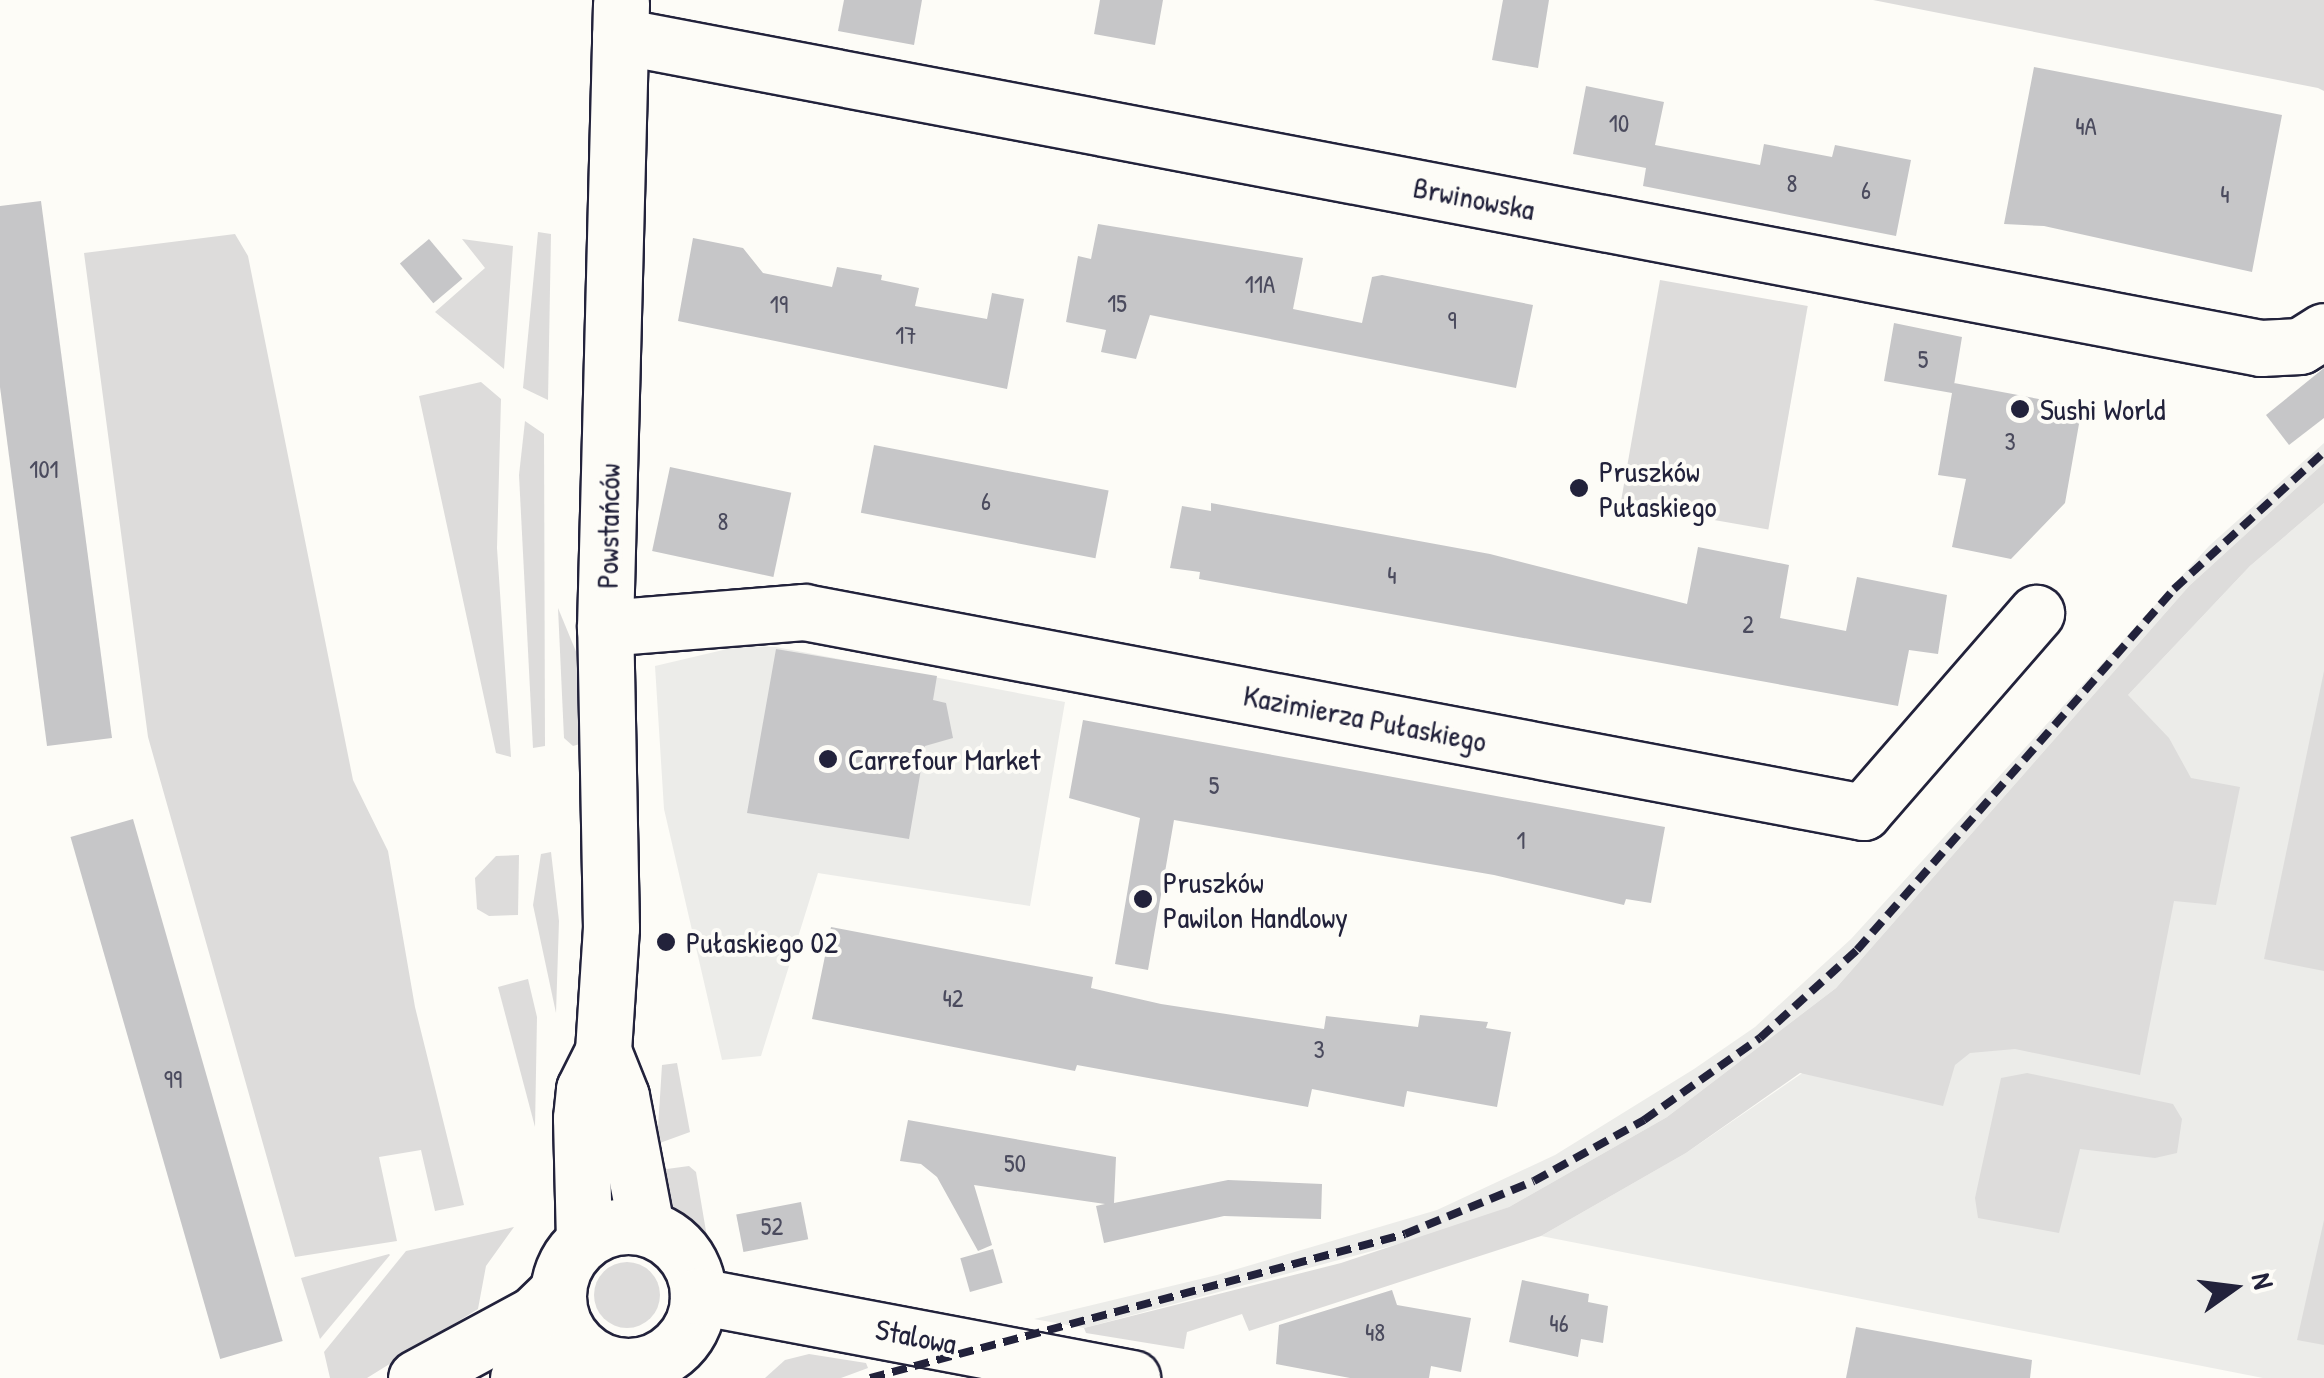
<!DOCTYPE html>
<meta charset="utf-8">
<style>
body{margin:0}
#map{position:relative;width:2324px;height:1378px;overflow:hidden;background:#fdfcf7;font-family:"Patrick Hand",sans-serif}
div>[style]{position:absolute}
.built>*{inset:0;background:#ecece9}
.green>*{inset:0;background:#dddcdb;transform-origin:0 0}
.round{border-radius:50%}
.building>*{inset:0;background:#c6c6c8;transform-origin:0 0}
.roads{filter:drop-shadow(2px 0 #22223b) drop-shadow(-2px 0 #22223b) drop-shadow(0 2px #22223b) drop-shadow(0 -2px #22223b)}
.minor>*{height:55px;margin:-27.5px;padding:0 27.5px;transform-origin:27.5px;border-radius:27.5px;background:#fdfcf7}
.minor>.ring{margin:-27.5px;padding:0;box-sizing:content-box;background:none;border:55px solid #fdfcf7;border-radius:50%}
.rail>*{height:8px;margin-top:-4px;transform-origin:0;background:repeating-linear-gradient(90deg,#22223b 0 15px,transparent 0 23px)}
.dots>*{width:28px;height:28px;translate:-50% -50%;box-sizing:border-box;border:5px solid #fdfcf7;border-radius:50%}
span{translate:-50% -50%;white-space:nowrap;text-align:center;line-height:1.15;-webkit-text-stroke:8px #fdfcf7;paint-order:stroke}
.number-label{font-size:25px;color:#4b4b5e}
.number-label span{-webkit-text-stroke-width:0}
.street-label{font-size:30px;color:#22223b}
.poi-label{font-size:30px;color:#22223b}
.left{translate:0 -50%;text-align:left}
.north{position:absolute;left:2184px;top:1238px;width:100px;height:100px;-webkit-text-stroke:8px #fdfcf7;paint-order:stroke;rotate:76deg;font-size:28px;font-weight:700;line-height:40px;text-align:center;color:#22223b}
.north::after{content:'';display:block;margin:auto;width:35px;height:45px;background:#22223b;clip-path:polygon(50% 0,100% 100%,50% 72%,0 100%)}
</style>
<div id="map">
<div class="built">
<div style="clip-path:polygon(2324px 443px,2324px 463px,2189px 586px,1836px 988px,1667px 1117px,1509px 1207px,1436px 1234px,1084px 1328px,1034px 1319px,1217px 1275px,1437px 1210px,1555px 1155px,1694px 1069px,1755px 1027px,1851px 939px,2209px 546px)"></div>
<div style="clip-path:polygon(2324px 503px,2324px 1378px,2263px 1378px,1541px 1236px,1686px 1153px,1839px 1048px,2127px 696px,2250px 566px)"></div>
<div style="clip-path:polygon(740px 646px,776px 647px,1065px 702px,1030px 906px,818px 873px,761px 1056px,722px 1060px,664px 809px,655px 666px)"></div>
</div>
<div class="green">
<div style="clip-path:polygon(1873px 0,2324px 0,2324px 91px,2318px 88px)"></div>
<div style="clip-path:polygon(538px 232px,551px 234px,548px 400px,523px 388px)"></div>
<div style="clip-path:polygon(235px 234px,248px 256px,353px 780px,388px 851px,415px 1007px,464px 1205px,435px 1211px,421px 1150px,379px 1157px,397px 1241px,295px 1257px,148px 737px,84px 253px)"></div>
<div style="clip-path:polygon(462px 239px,513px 246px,504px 369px,435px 312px,485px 268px)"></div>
<div style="left:1660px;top:280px;width:150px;height:227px;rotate:10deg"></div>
<div style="clip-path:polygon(481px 382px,501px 399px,497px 548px,511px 757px,496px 753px,419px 396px)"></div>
<div style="clip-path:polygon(525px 421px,544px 434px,545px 746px,533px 748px,519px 475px)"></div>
<div style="clip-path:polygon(2324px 463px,2324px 503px,2250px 566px,2128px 695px,2169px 738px,2191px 778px,2240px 787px,2216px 905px,2174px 901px,2140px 1075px,2015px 1049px,1970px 1053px,1955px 1065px,1943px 1106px,1800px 1073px,1686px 1153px,1541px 1236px,1249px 1331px,1242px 1314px,1187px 1332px,1184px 1349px,1086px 1333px,1084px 1328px,1341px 1263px,1509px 1207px,1667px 1117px,1836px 988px,2189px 586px)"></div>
<div style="clip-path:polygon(558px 608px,577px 654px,580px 744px,573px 746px,564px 738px)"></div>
<div style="clip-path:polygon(2324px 671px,2324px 971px,2264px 959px)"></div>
<div style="clip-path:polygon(551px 852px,559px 921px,556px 1013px,533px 905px,541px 854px)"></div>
<div style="clip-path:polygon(519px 855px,518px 915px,489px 916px,477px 909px,475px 878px,496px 856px)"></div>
<div style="clip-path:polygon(528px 979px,537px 1017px,535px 1127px,498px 987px)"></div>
<div style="clip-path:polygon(677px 1063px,690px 1132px,657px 1144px,662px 1065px)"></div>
<div style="clip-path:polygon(2027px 1073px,2173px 1104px,2182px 1119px,2177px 1153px,2155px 1158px,2080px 1149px,2059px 1233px,1978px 1218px,1975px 1198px,2001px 1078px)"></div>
<div style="clip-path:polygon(689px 1166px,696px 1172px,710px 1255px,663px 1202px,652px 1171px)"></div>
<div style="clip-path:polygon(2324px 1220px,2324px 1345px,2297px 1340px)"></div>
<div style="clip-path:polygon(514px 1227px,486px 1266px,478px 1309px,367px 1378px,330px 1378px,324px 1352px,406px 1251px)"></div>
<div style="clip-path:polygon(389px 1254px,390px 1255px,320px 1339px,301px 1278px)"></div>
<div class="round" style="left:594px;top:1262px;width:66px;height:66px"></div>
<div style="clip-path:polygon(809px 1354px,866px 1363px,868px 1368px,841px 1378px,765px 1378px,785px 1360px)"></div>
</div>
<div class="building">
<div style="clip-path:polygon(844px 0,922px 0,914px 45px,838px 31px)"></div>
<div style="clip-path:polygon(1100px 0,1163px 0,1155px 45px,1094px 34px)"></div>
<div style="clip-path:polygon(1503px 0,1549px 0,1538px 68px,1492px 60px)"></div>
<div style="clip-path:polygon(2034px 67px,2282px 115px,2252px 272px,2044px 226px,2004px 224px)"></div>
<div style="clip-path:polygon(1586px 86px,1664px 102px,1655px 145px,1760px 165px,1764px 144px,1832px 157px,1835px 145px,1911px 160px,1896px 236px,1643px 186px,1646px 168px,1573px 154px)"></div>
<div style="clip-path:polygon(41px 201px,112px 738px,47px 746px,0 387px,0 206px)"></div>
<div style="clip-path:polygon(1098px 224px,1303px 258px,1293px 309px,1362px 323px,1372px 277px,1382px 275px,1533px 305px,1516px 388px,1150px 315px,1136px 359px,1101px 352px,1106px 330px,1066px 322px,1078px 256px,1091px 259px)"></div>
<div style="clip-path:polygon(693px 238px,743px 248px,763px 273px,832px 287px,837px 267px,882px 275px,881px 280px,919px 288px,915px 306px,987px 319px,992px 293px,1024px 299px,1007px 389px,678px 321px)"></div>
<div style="left:429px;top:239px;width:52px;height:38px;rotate:50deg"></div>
<div style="clip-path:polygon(1894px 323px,1962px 337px,1953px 391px,1954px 383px,2082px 407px,2065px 503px,2011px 559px,1952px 547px,1966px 479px,1938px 475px,1952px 393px,1884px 381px)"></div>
<div style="clip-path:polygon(2324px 368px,2324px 418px,2289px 445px,2266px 415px)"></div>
<div style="left:874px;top:445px;width:239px;height:69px;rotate:11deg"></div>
<div style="left:670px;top:467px;width:124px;height:86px;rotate:12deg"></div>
<div style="clip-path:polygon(1211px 503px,1490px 554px,1687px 604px,1698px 547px,1789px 565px,1780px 618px,1846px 631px,1857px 577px,1947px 595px,1938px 654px,1909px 650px,1898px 706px,1199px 579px,1200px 572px,1170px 568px,1182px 506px,1211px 511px)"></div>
<div style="clip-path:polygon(776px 649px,937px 676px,933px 700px,946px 703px,953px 738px,925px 746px,909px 839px,747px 813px)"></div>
<div style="clip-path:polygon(1083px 720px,1665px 827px,1651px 903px,1626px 899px,1624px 905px,1494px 875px,1174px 820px,1148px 970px,1115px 964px,1140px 818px,1069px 798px)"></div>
<div style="left:133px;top:819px;width:543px;height:65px;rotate:74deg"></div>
<div style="clip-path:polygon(831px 927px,1093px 977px,1091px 988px,1161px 1004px,1324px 1029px,1326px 1016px,1418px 1027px,1420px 1015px,1488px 1022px,1486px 1028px,1511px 1032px,1497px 1107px,1407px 1091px,1404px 1107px,1312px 1089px,1308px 1107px,1077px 1065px,1075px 1071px,812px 1019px)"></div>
<div style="clip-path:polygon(908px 1120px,1116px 1157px,1114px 1203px,1228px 1180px,1322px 1184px,1321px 1219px,1224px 1216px,1104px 1243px,1096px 1206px,1105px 1204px,974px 1185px,992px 1245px,978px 1251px,937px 1177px,921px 1164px,900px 1161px)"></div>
<div style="left:801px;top:1202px;width:38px;height:66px;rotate:79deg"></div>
<div style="left:993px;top:1249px;width:35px;height:34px;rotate:74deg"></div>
<div style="clip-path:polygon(1522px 1280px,1589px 1294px,1588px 1302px,1608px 1306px,1603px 1343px,1581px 1339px,1578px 1357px,1509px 1342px)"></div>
<div style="clip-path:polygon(1392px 1290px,1397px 1305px,1471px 1318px,1461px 1372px,1431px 1366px,1429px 1378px,1350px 1378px,1276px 1364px,1279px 1325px)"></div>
<div style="clip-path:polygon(1856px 1327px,2032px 1360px,2030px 1378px,1846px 1378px)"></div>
</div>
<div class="roads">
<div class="minor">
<div style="left:620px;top:36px;width:1670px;rotate:10.77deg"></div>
<div style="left:2261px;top:348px;width:39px;rotate:-3deg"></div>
<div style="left:2300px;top:346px;width:28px;rotate:-32deg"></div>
<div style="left:605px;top:628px;width:200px;rotate:-4.6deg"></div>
<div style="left:804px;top:612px;width:1078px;rotate:10.69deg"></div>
<div style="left:1863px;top:812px;width:264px;rotate:-49deg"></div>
<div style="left:603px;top:1051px;width:48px;rotate:68.2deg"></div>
<div style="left:621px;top:1096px;width:133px;rotate:79.2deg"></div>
<div class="ring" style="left:558px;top:1226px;width:85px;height:85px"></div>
<div style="left:584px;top:1241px;width:123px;rotate:-91.4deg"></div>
<div style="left:581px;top:1118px;width:29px;rotate:-84deg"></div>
<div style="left:584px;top:1089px;width:42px;rotate:-63.4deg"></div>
<div style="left:603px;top:1051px;width:123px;rotate:-86.3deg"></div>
<div style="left:611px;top:928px;width:300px;rotate:-91.1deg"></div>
<div style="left:605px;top:628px;width:625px;rotate:-88.53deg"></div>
<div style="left:698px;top:1296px;width:442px;rotate:10.7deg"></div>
<div style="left:416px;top:1378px;width:134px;rotate:-28.5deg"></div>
<div style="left:534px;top:1314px;width:33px;rotate:-44deg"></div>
<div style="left:518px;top:1378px;width:73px;rotate:-19.9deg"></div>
</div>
</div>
<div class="rail">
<div style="left:870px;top:1378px;width:554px;rotate:-15.06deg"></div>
<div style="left:1405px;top:1234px;width:139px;rotate:-22.3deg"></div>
<div style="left:1534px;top:1181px;width:126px;rotate:-29deg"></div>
<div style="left:1644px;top:1120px;width:142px;rotate:-35.3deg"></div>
<div style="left:1760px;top:1038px;width:131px;rotate:-42.2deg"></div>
<div style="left:1857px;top:950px;width:480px;rotate:-48.7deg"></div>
<div style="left:2174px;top:589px;width:203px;rotate:-42.4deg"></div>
</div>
<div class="dots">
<div style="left:2020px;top:409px;background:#22223b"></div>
<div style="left:1579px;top:488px;background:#22223b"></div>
<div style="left:828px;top:759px;background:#22223b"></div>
<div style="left:1143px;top:899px;background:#22223b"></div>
<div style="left:666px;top:942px;background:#22223b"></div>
</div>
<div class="number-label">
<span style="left:1619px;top:123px">10</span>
<span style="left:2086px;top:126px">4A</span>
<span style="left:1792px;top:183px">8</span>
<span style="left:1866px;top:190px">6</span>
<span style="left:2225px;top:194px">4</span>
<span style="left:1260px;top:284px">11A</span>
<span style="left:1117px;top:303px">15</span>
<span style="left:779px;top:304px">19</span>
<span style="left:1452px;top:320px">9</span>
<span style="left:906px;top:335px">17</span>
<span style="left:1923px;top:359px">5</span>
<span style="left:2010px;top:441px">3</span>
<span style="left:44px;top:469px">101</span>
<span style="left:986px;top:501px">6</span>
<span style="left:723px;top:521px">8</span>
<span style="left:1392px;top:575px">4</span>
<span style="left:1748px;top:624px">2</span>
<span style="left:1214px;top:785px">5</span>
<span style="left:1521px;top:840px">1</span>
<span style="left:953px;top:998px">42</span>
<span style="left:1319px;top:1049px">3</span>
<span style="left:173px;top:1079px">99</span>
<span style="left:1015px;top:1163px">50</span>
<span style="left:772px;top:1226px">52</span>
<span style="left:1559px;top:1323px">46</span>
<span style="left:1375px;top:1332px">48</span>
</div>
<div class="street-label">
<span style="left:1474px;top:198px;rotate:11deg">Brwinowska</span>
<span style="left:608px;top:526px;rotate:-89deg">Powstańców</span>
<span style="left:1365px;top:718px;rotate:11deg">Kazimierza Pułaskiego</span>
<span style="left:916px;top:1336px;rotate:11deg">Stalowa</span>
</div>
<div class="poi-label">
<span class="left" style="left:2040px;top:409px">Sushi World</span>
<span class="left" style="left:1599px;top:488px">Pruszków<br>Pułaskiego</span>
<span class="left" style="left:848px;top:759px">Carrefour Market</span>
<span class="left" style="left:1163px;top:899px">Pruszków<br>Pawilon Handlowy</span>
<span class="left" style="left:686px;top:942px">Pułaskiego 02</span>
</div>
<div class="north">N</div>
</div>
